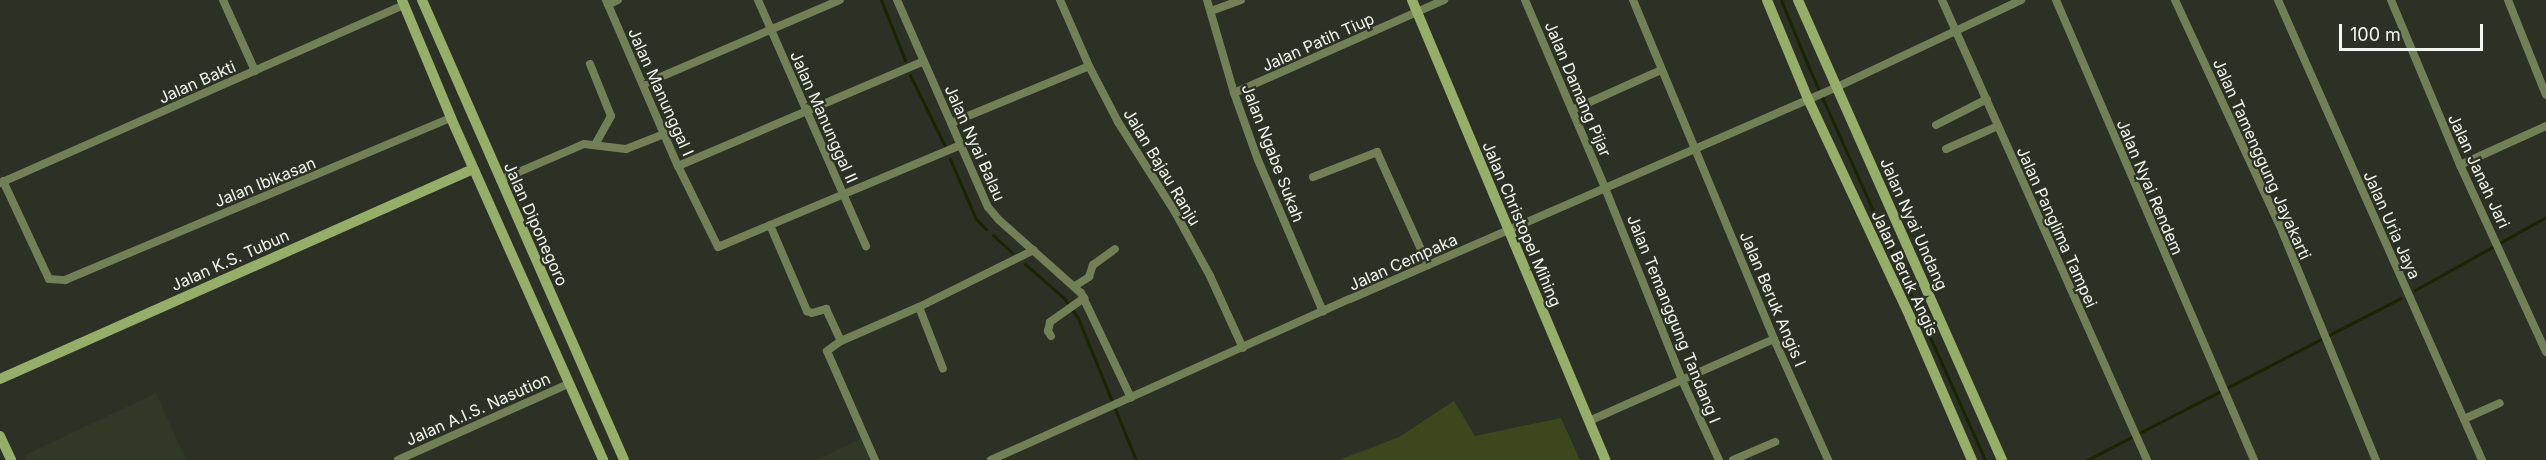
<!DOCTYPE html>
<style>
body{margin:0}
#map{position:relative;width:2546px;height:460px;overflow:hidden;background:#2c3025;font-family:Inter,sans-serif}
div>[style]{position:absolute}
.built>*{inset:0;background:#323826}
.green>*{inset:0;background:#3b481e}
.stream>*{height:3px;margin:-1.5px;padding:0 1.5px;transform-origin:1.5px;border-radius:1.5px;background:#192400}
.street>*{height:8px;margin:-4px;padding:0 4px;transform-origin:4px;border-radius:4px;background:#718056}
.secondary>*{height:10px;margin:-5px;padding:0 5px;transform-origin:5px;border-radius:5px;background:#96ae6a}
span{translate:-50% -50%;white-space:nowrap;text-align:center;line-height:1.15;-webkit-text-stroke:4.5px #2c3025;paint-order:stroke}
.street-label{font-size:16px;color:#f3f6ee}
.scale{position:absolute;left:2339px;top:24px;width:144px;height:27px;box-sizing:border-box;border:3px solid #f3f6ee;border-top:0;padding-left:8px;font-size:18px;line-height:21px;white-space:nowrap;color:#f3f6ee;-webkit-text-stroke:4px #2c3025;paint-order:stroke}
</style>
<div id="map">
<div class="built">
<div style="clip-path:polygon(156px 393px,186px 460px,27px 460px,25px 455px)"></div>
<div style="clip-path:polygon(861px 439px,870px 460px,816px 460px)"></div>
</div>
<div class="green">
<div style="clip-path:polygon(1454px 401px,1475px 436px,1561px 418px,1580px 460px,1339px 460px,1399px 437px)"></div>
</div>
<div class="stream">
<div style="left:881px;top:0;width:65px;rotate:68.2deg"></div>
<div style="left:1781px;top:0;width:74px;rotate:67.6deg"></div>
<div style="left:1809px;top:68px;width:430px;rotate:65.8deg"></div>
<div style="left:910px;top:75px;width:79px;rotate:63.8deg"></div>
<div style="left:950px;top:159px;width:65px;rotate:66.6deg"></div>
<div style="left:976px;top:219px;width:14px;rotate:45deg"></div>
<div style="left:993px;top:235px;width:26px;rotate:43deg"></div>
<div style="left:1025px;top:264px;width:52px;rotate:41.1deg"></div>
<div style="left:1064px;top:298px;width:24px;rotate:55deg"></div>
<div style="left:1078px;top:318px;width:153px;rotate:67.8deg"></div>
<div style="left:2415px;top:290px;width:150px;rotate:-29.1deg"></div>
<div style="left:2087px;top:460px;width:353px;rotate:-27.3deg"></div>
</div>
<div class="street">
<div style="left:223px;top:0;width:78px;rotate:65.7deg"></div>
<div style="left:606px;top:0;width:181px;rotate:66.6deg"></div>
<div style="left:678px;top:166px;width:90px;rotate:63.7deg"></div>
<div style="left:718px;top:247px;width:264px;rotate:-22.8deg"></div>
<div style="left:758px;top:0;width:269px;rotate:66.3deg"></div>
<div style="left:897px;top:0;width:226px;rotate:66.3deg"></div>
<div style="left:988px;top:207px;width:17px;rotate:50deg"></div>
<div style="left:999px;top:220px;width:110px;rotate:41.7deg"></div>
<div style="left:1081px;top:293px;width:116px;rotate:64.5deg"></div>
<div style="left:1060px;top:0;width:72px;rotate:66.3deg"></div>
<div style="left:1089px;top:66px;width:63px;rotate:62.6deg"></div>
<div style="left:1118px;top:122px;width:107px;rotate:57.7deg"></div>
<div style="left:1175px;top:212px;width:73px;rotate:61.3deg"></div>
<div style="left:1210px;top:276px;width:79px;rotate:65.4deg"></div>
<div style="left:1207px;top:0;width:97px;rotate:73.8deg"></div>
<div style="left:1234px;top:93px;width:71px;rotate:70.3deg"></div>
<div style="left:1258px;top:160px;width:165px;rotate:66.8deg"></div>
<div style="left:1525px;top:0;width:204px;rotate:66.9deg"></div>
<div style="left:1605px;top:188px;width:207px;rotate:68.1deg"></div>
<div style="left:1682px;top:380px;width:88px;rotate:65.2deg"></div>
<div style="left:1633px;top:0;width:367px;rotate:67.4deg"></div>
<div style="left:1774px;top:339px;width:133px;rotate:65.9deg"></div>
<div style="left:1942px;top:0;width:504px;rotate:65.98deg"></div>
<div style="left:2056px;top:0;width:501px;rotate:66.71deg"></div>
<div style="left:2175px;top:0;width:255px;rotate:65.1deg"></div>
<div style="left:2282px;top:231px;width:248px;rotate:67.7deg"></div>
<div style="left:2278px;top:0;width:503px;rotate:66.08deg"></div>
<div style="left:2391px;top:0;width:179px;rotate:67.3deg"></div>
<div style="left:2460px;top:165px;width:206px;rotate:65.3deg"></div>
<div style="left:2508px;top:0;width:102px;rotate:68.2deg"></div>
<div style="left:608px;top:5px;width:11px;rotate:-27deg"></div>
<div style="left:1211px;top:11px;width:32px;rotate:-20deg"></div>
<div style="left:590px;top:64px;width:56px;rotate:68deg"></div>
<div style="left:611px;top:116px;width:31px;rotate:119deg"></div>
<div style="left:644px;top:84px;width:213px;rotate:-23.2deg"></div>
<div style="left:1234px;top:93px;width:230px;rotate:-23.9deg"></div>
<div style="left:1572px;top:110px;width:98px;rotate:-24.2deg"></div>
<div style="left:951px;top:123px;width:149px;rotate:-22.4deg"></div>
<div style="left:1936px;top:125px;width:57px;rotate:-27deg"></div>
<div style="left:1946px;top:149px;width:57px;rotate:-23.9deg"></div>
<div style="left:2460px;top:165px;width:94px;rotate:-24.4deg"></div>
<div style="left:678px;top:166px;width:267px;rotate:-23.1deg"></div>
<div style="left:1313px;top:177px;width:69px;rotate:-21.3deg"></div>
<div style="left:1377px;top:152px;width:124px;rotate:65.7deg"></div>
<div style="left:500px;top:180px;width:91px;rotate:-23.2deg"></div>
<div style="left:584px;top:144px;width:42px;rotate:6.8deg"></div>
<div style="left:626px;top:149px;width:41px;rotate:-21.5deg"></div>
<div style="left:3px;top:181px;width:108px;rotate:64.9deg"></div>
<div style="left:49px;top:279px;width:16px;rotate:4deg"></div>
<div style="left:65px;top:280px;width:419px;rotate:-22.8deg"></div>
<div style="left:0;top:183px;width:441px;rotate:-23.8deg"></div>
<div style="left:770px;top:225px;width:94px;rotate:66.7deg"></div>
<div style="left:807px;top:311px;width:5px;rotate:22deg"></div>
<div style="left:812px;top:313px;width:15px;rotate:-16deg"></div>
<div style="left:826px;top:309px;width:35px;rotate:65deg"></div>
<div style="left:1075px;top:286px;width:17px;rotate:-33deg"></div>
<div style="left:1089px;top:277px;width:13px;rotate:-72deg"></div>
<div style="left:1093px;top:265px;width:27px;rotate:-36deg"></div>
<div style="left:919px;top:307px;width:66px;rotate:68.8deg"></div>
<div style="left:1051px;top:336px;width:6px;rotate:-121deg"></div>
<div style="left:1048px;top:331px;width:9px;rotate:-77deg"></div>
<div style="left:1050px;top:322px;width:42px;rotate:-35.2deg"></div>
<div style="left:2464px;top:419px;width:39px;rotate:-24deg"></div>
<div style="left:1589px;top:421px;width:202px;rotate:-23.9deg"></div>
<div style="left:398px;top:460px;width:186px;rotate:-24.1deg"></div>
<div style="left:875px;top:460px;width:119px;rotate:-113.8deg"></div>
<div style="left:827px;top:351px;width:17px;rotate:-36deg"></div>
<div style="left:841px;top:341px;width:85px;rotate:-23.6deg"></div>
<div style="left:919px;top:307px;width:128px;rotate:-26.4deg"></div>
<div style="left:991px;top:460px;width:393px;rotate:-24.2deg"></div>
<div style="left:1350px;top:299px;width:531px;rotate:-23.52deg"></div>
<div style="left:1837px;top:87px;width:204px;rotate:-25.3deg"></div>
<div style="left:1733px;top:460px;width:46px;rotate:-23.2deg"></div>
</div>
<div class="secondary">
<div style="left:402px;top:0;width:128px;rotate:67.4deg"></div>
<div style="left:451px;top:118px;width:374px;rotate:66deg"></div>
<div style="left:422px;top:0;width:502px;rotate:66.29deg"></div>
<div style="left:1412px;top:0;width:499px;rotate:67.2deg"></div>
<div style="left:1767px;top:0;width:107px;rotate:67.5deg"></div>
<div style="left:1808px;top:99px;width:241px;rotate:64.9deg"></div>
<div style="left:1910px;top:317px;width:156px;rotate:66.6deg"></div>
<div style="left:1798px;top:0;width:503px;rotate:66.08deg"></div>
<div style="left:0;top:379px;width:518px;rotate:-23.94deg"></div>
<div style="left:0;top:436px;width:26px;rotate:65deg"></div>
</div>
<div class="street-label">
<span style="left:1318px;top:42px;rotate:-24deg">Jalan Patih Tiup</span>
<span style="left:197px;top:82px;rotate:-24deg">Jalan Bakti</span>
<span style="left:1578px;top:89px;rotate:67deg">Jalan Damang Pijar</span>
<span style="left:661px;top:92px;rotate:66deg">Jalan Manunggal I</span>
<span style="left:824px;top:117px;rotate:66deg">Jalan Manunggal II</span>
<span style="left:975px;top:143px;rotate:66deg">Jalan Nyai Balau</span>
<span style="left:1273px;top:153px;rotate:69deg">Jalan Ngabe Sukah</span>
<span style="left:2262px;top:159px;rotate:66deg">Jalan Tamenggung Jayakarti</span>
<span style="left:1162px;top:167px;rotate:59deg">Jalan Bajau Ranju</span>
<span style="left:2479px;top:171px;rotate:65deg">Jalan Janah Jari</span>
<span style="left:265px;top:182px;rotate:-22deg">Jalan Ibikasan</span>
<span style="left:2150px;top:187px;rotate:67deg">Jalan Nyai Rendem</span>
<span style="left:536px;top:224px;rotate:66deg">Jalan Diponegoro</span>
<span style="left:1522px;top:224px;rotate:67deg">Jalan Christopel Mihing</span>
<span style="left:1914px;top:224px;rotate:66deg">Jalan Nyai Undang</span>
<span style="left:2392px;top:225px;rotate:66deg">Jalan Uria Jaya</span>
<span style="left:2057px;top:227px;rotate:66deg">Jalan Panglima Tampei</span>
<span style="left:230px;top:260px;rotate:-24deg">Jalan K.S. Tubun</span>
<span style="left:1403px;top:262px;rotate:-24deg">Jalan Cempaka</span>
<span style="left:1905px;top:273px;rotate:65deg">Jalan Beruk Angis</span>
<span style="left:1773px;top:299px;rotate:67deg">Jalan Beruk Angis I</span>
<span style="left:1674px;top:319px;rotate:68deg">Jalan Temanggung Tandang I</span>
<span style="left:478px;top:409px;rotate:-24deg">Jalan A.I.S. Nasution</span>
</div>
<div class="scale">100 m</div>
</div>
